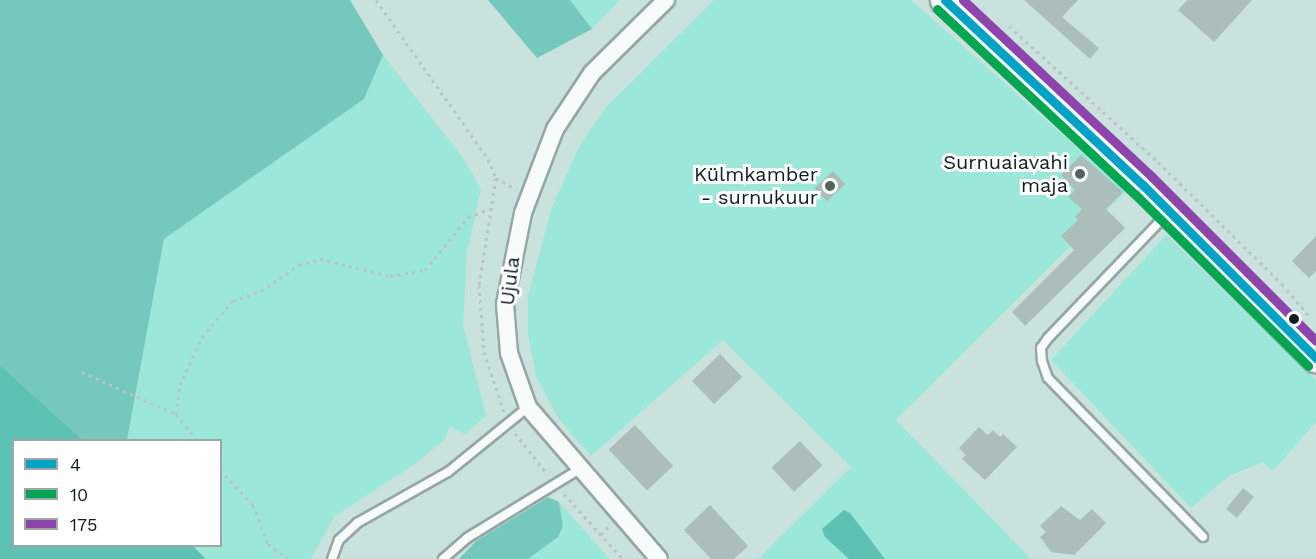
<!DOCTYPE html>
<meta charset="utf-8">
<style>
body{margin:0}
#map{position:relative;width:1316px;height:559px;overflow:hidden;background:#cae2de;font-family:"Work Sans",sans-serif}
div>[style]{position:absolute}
.green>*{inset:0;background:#9be7da}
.forest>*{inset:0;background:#75c9bc}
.water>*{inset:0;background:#5dc1b3}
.building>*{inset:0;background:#abbeba;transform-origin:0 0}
.path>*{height:3px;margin-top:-1.5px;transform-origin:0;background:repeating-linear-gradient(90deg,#bbc4c3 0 3px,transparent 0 7.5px)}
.roads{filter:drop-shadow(2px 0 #94a7a4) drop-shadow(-2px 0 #94a7a4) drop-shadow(0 2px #94a7a4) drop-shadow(0 -2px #94a7a4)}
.service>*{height:8px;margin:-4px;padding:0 4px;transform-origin:4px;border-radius:4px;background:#f7fbfa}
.minor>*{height:16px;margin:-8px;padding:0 8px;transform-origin:8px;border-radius:8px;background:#f7fbfa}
.trunk>*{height:28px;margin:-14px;padding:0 14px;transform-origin:14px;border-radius:14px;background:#f7fbfa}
.bus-1>*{height:9px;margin:-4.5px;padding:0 4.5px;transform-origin:4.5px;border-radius:4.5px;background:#01a2c5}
.bus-2>*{height:9px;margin:-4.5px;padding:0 4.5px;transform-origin:4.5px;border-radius:4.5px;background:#00a651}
.bus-3>*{height:9px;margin:-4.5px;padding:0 4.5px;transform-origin:4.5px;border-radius:4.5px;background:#8e44ad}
.dots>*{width:16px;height:16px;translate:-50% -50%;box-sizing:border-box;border:3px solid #fff;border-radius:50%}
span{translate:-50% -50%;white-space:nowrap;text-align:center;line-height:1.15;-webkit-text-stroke:6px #fff;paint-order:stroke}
.poi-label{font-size:20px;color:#0e201d}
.right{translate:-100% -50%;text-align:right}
.street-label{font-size:20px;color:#0e201d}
.legend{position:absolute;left:12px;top:439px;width:210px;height:108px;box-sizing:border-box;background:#fff;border:2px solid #9fa6a5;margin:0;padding:8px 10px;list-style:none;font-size:18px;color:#0e201d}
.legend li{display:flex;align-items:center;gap:12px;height:30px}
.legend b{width:30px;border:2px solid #9fa6a5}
</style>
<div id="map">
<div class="green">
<div style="clip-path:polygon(570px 0,620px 0,592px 29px)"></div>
<div style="clip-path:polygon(714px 0,911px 0,1126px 191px,896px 420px,1031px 559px,758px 559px,851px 467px,723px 340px,591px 456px,558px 418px,536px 376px,528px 334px,528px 296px,552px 207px,580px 145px,606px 107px)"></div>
<div style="clip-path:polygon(383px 55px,463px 158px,481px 189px,467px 252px,463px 325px,486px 416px,465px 434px,450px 427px,444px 440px,415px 464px,334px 517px,311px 559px,206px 559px,193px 546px,220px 546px,220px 440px,127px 440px,164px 239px,364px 99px)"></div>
<div style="clip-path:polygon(1166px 235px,1316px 380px,1316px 422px,1273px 471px,1263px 462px,1229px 476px,1191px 508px,1051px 360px)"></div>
<div style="clip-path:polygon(559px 502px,610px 559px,528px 559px,558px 537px,563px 526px)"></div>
</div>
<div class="forest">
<div style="clip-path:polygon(0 0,350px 0,383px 55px,364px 99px,164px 239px,127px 440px,83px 440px,0 365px)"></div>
<div style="clip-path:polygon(488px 0,570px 0,592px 29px,537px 58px)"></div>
<div style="clip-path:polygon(548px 497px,559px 502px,563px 526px,558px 537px,528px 559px,459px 559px,476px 541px)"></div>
</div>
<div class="water">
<div style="clip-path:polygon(0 365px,83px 440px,14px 440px,14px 546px,193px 546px,206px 559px,0 559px)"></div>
<div style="clip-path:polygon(844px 510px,850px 513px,885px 559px,849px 559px,825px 537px,822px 529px)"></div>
</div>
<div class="building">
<div style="clip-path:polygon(1024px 0,1078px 0,1062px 17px,1099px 48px,1090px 59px)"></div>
<div style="clip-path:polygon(1187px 0,1252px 0,1214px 42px,1178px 10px)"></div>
<div style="clip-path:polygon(1081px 155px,1123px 192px,1106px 209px,1125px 228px,1025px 326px,1012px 312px,1074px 250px,1061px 236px,1078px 220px,1075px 217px,1082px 209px,1068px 197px,1075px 190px,1061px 175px)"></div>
<div style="left:833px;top:171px;width:18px;height:25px;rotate:47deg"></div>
<div style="clip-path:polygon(1316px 236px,1316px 271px,1309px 278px,1292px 261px)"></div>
<div style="left:720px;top:354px;width:32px;height:39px;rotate:46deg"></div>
<div style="left:635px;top:425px;width:56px;height:36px;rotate:47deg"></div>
<div style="clip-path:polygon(979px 427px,988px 435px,993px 430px,1000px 437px,1003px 434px,1017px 447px,985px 480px,962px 459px,966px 455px,959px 448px)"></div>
<div style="left:800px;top:441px;width:33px;height:39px;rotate:47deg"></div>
<div style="left:1243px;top:488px;width:14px;height:27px;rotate:39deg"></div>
<div style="clip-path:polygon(710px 505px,748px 546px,734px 559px,711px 559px,684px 530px)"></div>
<div style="clip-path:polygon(1061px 506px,1080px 520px,1092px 509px,1106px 523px,1074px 555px,1051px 552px,1040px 537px,1046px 532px,1040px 526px)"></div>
</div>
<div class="path">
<div style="left:376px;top:0;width:194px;rotate:54.8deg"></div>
<div style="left:488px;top:159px;width:21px;rotate:67deg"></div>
<div style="left:496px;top:178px;width:108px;rotate:99deg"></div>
<div style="left:479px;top:285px;width:67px;rotate:85.7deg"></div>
<div style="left:484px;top:352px;width:63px;rotate:71.6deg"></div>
<div style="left:1009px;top:26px;width:202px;rotate:42.4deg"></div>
<div style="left:1158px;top:162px;width:174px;rotate:44.5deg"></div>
<div style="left:1282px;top:284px;width:43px;rotate:49.7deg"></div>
<div style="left:496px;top:178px;width:23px;rotate:29deg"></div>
<div style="left:82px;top:372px;width:103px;rotate:24.1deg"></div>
<div style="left:515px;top:433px;width:53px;rotate:51.8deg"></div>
<div style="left:197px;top:440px;width:33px;rotate:-129deg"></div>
<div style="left:176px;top:414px;width:29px;rotate:-82deg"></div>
<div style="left:180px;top:385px;width:53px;rotate:-65.4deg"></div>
<div style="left:202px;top:337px;width:48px;rotate:-49.3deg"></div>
<div style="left:233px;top:301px;width:30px;rotate:-20deg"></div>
<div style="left:261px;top:291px;width:46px;rotate:-34.4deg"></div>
<div style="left:299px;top:265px;width:22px;rotate:-16deg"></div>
<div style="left:320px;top:259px;width:72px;rotate:13.7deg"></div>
<div style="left:390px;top:276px;width:36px;rotate:-10deg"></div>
<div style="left:425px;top:270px;width:68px;rotate:-50.9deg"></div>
<div style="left:468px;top:217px;width:27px;rotate:-20deg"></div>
<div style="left:220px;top:470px;width:48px;rotate:46.7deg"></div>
<div style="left:253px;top:505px;width:42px;rotate:69deg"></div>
<div style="left:268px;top:544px;width:25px;rotate:37deg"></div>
<div style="left:564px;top:494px;width:88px;rotate:47.8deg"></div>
<div style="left:601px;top:535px;width:13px;rotate:-48deg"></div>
</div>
<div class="roads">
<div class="service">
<div style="left:1167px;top:214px;width:172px;rotate:133.8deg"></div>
<div style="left:1048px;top:338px;width:12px;rotate:125deg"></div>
<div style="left:1041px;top:348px;width:13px;rotate:86deg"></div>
<div style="left:1042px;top:361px;width:18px;rotate:71deg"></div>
<div style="left:1048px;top:378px;width:222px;rotate:45.7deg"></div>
<div style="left:332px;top:559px;width:20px;rotate:-70deg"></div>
<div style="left:339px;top:540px;width:25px;rotate:-43deg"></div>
<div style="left:357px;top:523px;width:104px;rotate:-29.3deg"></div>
<div style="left:448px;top:472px;width:103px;rotate:-39.1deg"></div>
<div style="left:443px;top:559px;width:32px;rotate:-41deg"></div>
<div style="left:467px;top:538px;width:130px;rotate:-31.5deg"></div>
</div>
<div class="minor">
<div style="left:659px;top:559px;width:201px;rotate:-130.8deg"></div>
<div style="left:528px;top:407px;width:57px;rotate:-109.4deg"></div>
<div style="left:509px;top:353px;width:49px;rotate:-94.7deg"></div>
<div style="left:505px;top:304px;width:93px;rotate:-78.8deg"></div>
<div style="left:523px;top:213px;width:90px;rotate:-69.1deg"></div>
<div style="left:555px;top:129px;width:67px;rotate:-56.5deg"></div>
<div style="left:592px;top:73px;width:104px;rotate:-44.6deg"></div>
</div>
<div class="trunk">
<div style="left:945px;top:0;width:271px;rotate:43.1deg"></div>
<div style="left:1143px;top:185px;width:245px;rotate:45deg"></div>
</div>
</div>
<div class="bus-1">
<div style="left:945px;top:0;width:271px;rotate:43.1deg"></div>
<div style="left:1143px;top:185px;width:245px;rotate:45deg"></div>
</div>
<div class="bus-2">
<div style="left:937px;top:9px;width:271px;rotate:43.1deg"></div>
<div style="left:1135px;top:194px;width:244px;rotate:44.8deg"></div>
</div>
<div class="bus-3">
<div style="left:963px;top:0;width:258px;rotate:43.1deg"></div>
<div style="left:1151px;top:176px;width:233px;rotate:45deg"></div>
</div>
<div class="dots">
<div style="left:1080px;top:174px;background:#506461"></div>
<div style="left:830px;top:186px;background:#506461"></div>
<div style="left:1294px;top:319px;background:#0e201d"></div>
</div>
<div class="poi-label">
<span class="right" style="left:1068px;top:174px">Surnuaiavahi<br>maja</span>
<span class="right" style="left:818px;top:186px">Külmkamber<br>- surnukuur</span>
</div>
<div class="street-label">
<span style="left:510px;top:281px;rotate:-83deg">Ujula</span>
</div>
<ul class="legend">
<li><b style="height:8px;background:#01a2c5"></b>4</li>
<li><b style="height:8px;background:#00a651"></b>10</li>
<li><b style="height:8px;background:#8e44ad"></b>175</li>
</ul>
</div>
